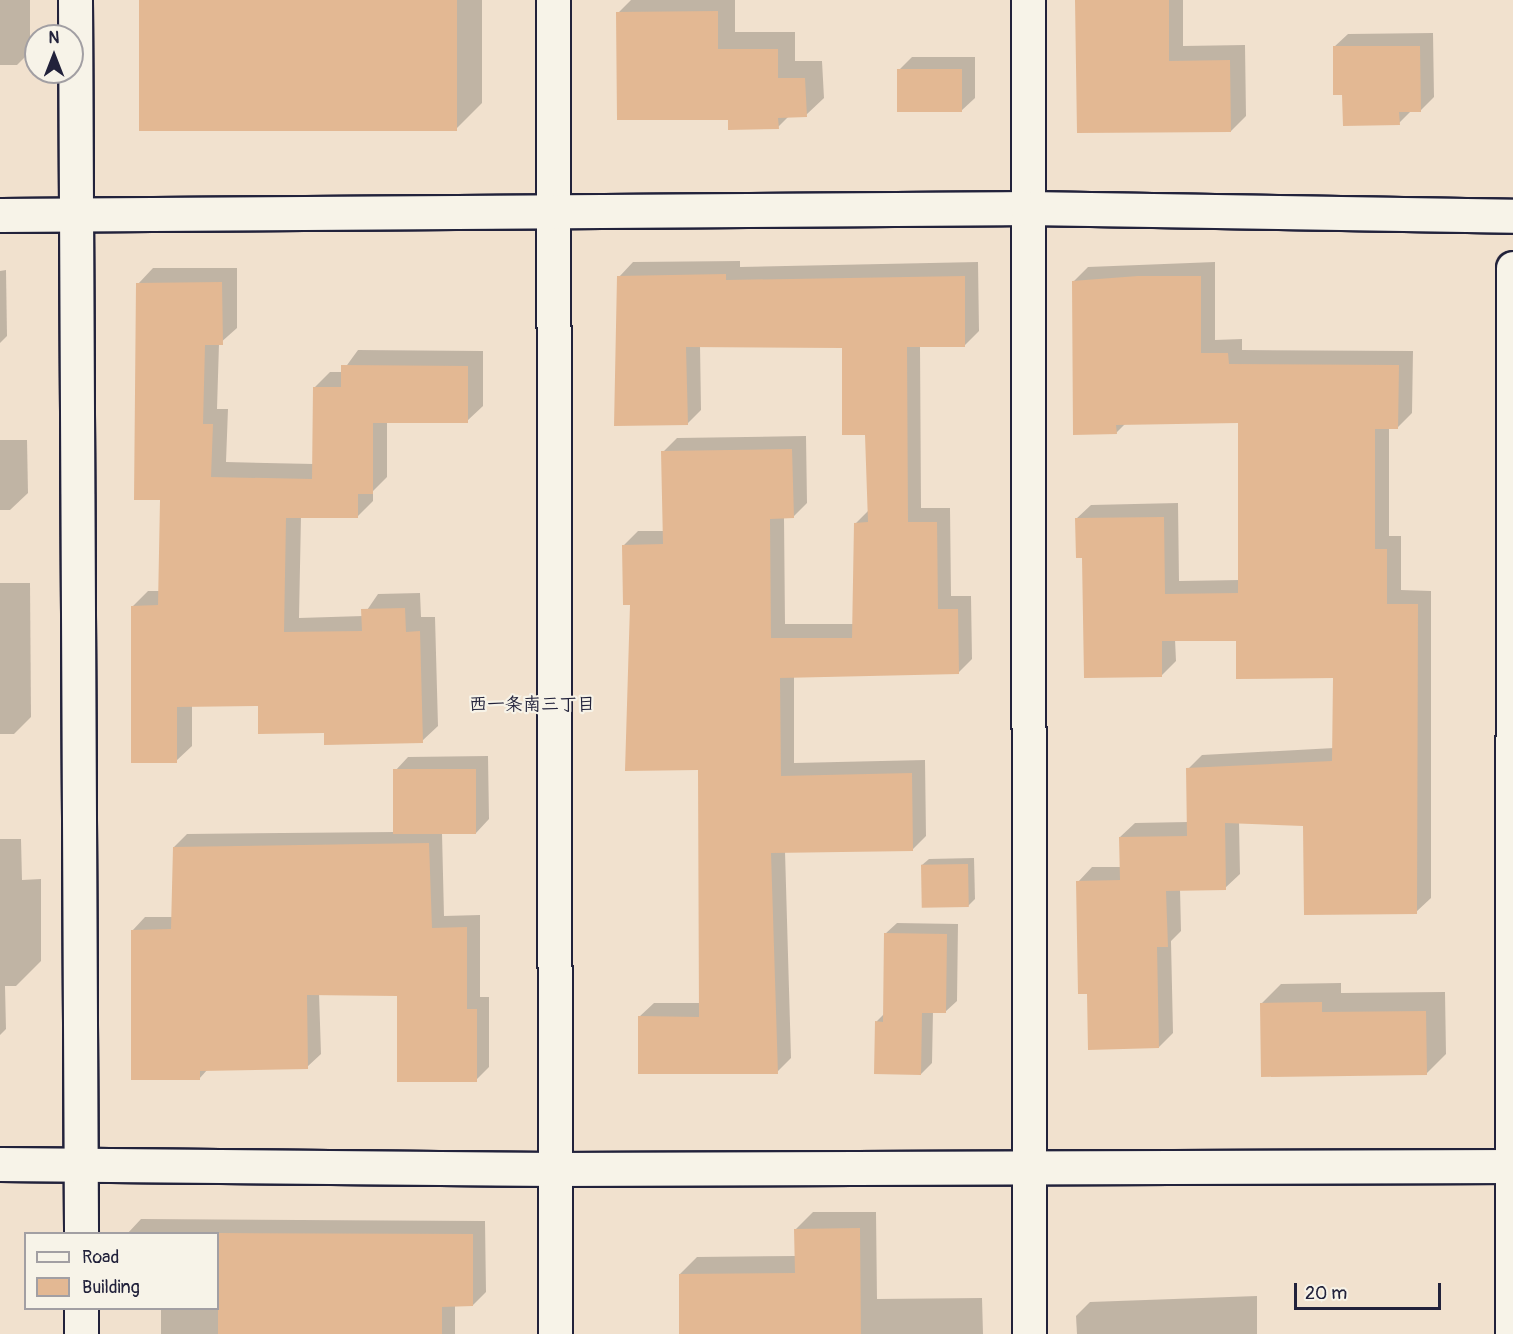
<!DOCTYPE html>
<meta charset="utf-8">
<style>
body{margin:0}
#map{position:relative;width:1513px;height:1334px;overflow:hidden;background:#f1e1ce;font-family:Pangolin,"Klee One",sans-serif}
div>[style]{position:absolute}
.shadow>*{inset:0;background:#0003}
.building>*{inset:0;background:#e3b893;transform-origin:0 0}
.roads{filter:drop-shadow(2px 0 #22223b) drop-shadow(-2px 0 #22223b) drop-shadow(0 2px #22223b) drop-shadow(0 -2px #22223b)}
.minor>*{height:33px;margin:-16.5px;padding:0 16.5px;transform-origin:16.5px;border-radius:16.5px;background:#f7f3e8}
span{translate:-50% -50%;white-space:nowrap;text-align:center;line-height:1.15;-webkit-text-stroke:4.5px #f7f3e8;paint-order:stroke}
.neighbourhood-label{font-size:18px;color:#22223b;font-weight:700}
.legend{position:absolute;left:24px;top:1232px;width:195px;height:78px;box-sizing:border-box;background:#f7f3e8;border:2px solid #a29fa3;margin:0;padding:8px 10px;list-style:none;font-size:18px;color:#22223b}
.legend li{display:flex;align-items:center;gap:12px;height:30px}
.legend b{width:30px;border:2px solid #a29fa3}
.north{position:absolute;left:24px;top:24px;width:60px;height:60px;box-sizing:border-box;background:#f7f3e8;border:2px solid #a29fa3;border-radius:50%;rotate:0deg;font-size:16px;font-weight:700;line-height:24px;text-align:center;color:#22223b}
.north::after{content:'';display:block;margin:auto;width:21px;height:27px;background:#22223b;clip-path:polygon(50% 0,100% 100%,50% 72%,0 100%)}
.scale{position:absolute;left:1294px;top:1283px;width:147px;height:27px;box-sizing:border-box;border:3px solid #22223b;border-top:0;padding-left:8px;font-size:18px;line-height:21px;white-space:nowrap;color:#22223b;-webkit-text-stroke:4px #f7f3e8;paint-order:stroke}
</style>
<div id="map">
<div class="shadow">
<div style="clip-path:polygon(0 0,30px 0,30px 52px,17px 65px,0 65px)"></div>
<div style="clip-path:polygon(140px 0,482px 0,482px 103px,457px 128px)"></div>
<div style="clip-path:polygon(631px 0,735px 0,735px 32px,795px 32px,795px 61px,822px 61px,824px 98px,806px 115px,789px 116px,778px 127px,730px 118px,618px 13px)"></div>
<div style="clip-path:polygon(1078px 0,1183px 0,1183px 46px,1245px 45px,1246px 116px,1231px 131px)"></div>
<div style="clip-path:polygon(1433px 33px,1434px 97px,1421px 110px,1412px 110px,1399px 123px,1344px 94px,1334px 47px,1348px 34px)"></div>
<div style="clip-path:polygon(912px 57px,975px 57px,975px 98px,961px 111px,899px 70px)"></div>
<div style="clip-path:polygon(740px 261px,740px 267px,978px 262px,979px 331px,965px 345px,920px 345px,921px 508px,950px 508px,951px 596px,971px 596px,972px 659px,958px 673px,794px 677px,794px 763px,925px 760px,926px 836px,912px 850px,785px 851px,791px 1058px,777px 1072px,639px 1017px,654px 1003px,701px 1003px,699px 768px,631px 603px,624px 545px,638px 531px,664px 531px,663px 452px,677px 438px,806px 436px,807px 503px,793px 517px,784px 517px,785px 624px,854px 624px,856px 523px,869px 510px,867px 434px,843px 347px,700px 345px,701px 410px,687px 424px,619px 277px,633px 262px)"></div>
<div style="clip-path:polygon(1215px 262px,1215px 340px,1242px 339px,1242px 350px,1413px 351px,1412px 413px,1398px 427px,1389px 427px,1389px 536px,1401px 536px,1401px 590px,1431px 591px,1431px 898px,1416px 912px,1304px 824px,1239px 822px,1240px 874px,1225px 888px,1180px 889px,1181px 931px,1171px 941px,1173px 1033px,1159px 1047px,1089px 993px,1078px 882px,1092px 867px,1121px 867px,1120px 837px,1135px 823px,1188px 822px,1188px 769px,1202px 755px,1334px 748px,1334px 676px,1237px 639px,1175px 639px,1176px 661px,1162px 675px,1083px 557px,1076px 519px,1091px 505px,1178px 503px,1179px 581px,1240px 580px,1239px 421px,1126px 423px,1116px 433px,1074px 281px,1088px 267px)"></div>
<div style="clip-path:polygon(153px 268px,237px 268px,237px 328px,219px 344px,217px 409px,228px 409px,226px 462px,314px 464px,314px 388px,330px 372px,342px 372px,358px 350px,483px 351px,483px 406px,467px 421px,387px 421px,387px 477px,373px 491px,373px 501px,358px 516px,301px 516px,299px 618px,363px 616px,378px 594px,420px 593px,421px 617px,435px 617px,438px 726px,422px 741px,326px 731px,259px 705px,192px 706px,192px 746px,176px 761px,133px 606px,148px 591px,160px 591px,162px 499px,138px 284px)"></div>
<div style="clip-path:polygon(6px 270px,7px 336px,0 343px,0 271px)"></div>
<div style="clip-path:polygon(0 440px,27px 440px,28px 493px,10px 510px,0 510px)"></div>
<div style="clip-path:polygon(0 583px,30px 583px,31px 717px,14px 734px,0 734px)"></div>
<div style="clip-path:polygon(488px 756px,489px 819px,476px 833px,442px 833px,444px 916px,480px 915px,480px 997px,489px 997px,489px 1067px,476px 1080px,399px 995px,319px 993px,321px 1054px,307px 1067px,208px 1069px,199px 1079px,132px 931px,145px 917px,173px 917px,174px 847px,187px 834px,395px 832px,395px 771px,408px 757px)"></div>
<div style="clip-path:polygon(0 839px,21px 839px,22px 880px,41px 879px,41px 961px,16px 986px,5px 986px,6px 1029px,0 1035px)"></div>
<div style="clip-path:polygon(974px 858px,975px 899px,968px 906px,922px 865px,929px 859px)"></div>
<div style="clip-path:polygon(897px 923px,958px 924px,957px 1001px,945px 1012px,933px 1011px,932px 1063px,921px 1074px,876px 1022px,885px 1013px,885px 934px)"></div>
<div style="clip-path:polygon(1341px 983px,1341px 993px,1445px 992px,1446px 1054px,1426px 1074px,1262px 1003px,1281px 984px)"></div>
<div style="clip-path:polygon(813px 1212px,876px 1212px,877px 1299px,982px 1298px,983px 1334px,680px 1334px,680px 1274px,697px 1257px,796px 1256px,796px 1229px)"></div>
<div style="clip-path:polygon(141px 1219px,485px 1221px,486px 1292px,473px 1305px,455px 1305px,455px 1334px,161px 1334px,161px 1308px,218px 1308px,218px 1234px,127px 1234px)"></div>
<div style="clip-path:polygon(1257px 1296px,1257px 1334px,1077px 1334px,1076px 1316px,1090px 1302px)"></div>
</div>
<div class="building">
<div style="left:139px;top:0;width:318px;height:131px"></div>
<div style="clip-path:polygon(1075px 0,1169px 0,1169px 61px,1230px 60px,1231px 132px,1077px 133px)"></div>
<div style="clip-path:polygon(718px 11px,718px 49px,778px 49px,778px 78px,805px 78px,807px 117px,778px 118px,779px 129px,728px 130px,728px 120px,617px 120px,616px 12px)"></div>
<div style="clip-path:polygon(1333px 46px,1420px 46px,1421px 112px,1399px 112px,1400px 125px,1343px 126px,1342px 95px,1333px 95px)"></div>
<div style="left:897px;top:69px;width:65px;height:43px"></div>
<div style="clip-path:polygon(726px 274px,726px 280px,965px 276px,965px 347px,907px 347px,908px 522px,937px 522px,938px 609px,958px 609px,959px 674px,780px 678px,781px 776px,912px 773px,913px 851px,771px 853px,778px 1074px,638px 1074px,638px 1016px,699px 1017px,698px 770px,625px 771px,630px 605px,623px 605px,622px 545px,663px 544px,661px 451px,792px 449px,794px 518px,770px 519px,771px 638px,852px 638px,854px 523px,868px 522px,865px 435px,842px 435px,842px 348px,686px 347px,688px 425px,614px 426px,617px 276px)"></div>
<div style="clip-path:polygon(1138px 276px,1201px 276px,1201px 353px,1228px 353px,1229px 364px,1399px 365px,1398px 429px,1375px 429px,1375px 549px,1387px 549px,1387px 604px,1418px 604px,1417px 914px,1304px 915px,1303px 826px,1225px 823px,1226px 890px,1166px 891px,1168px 947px,1157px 947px,1159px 1048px,1088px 1050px,1087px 994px,1078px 994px,1076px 881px,1120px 880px,1119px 837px,1187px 836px,1186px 768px,1332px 761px,1333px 678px,1236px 679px,1236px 641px,1162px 641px,1162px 677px,1084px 678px,1082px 558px,1076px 558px,1075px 518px,1164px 517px,1165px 594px,1238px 593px,1238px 423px,1116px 425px,1117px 434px,1073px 435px,1072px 281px)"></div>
<div style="clip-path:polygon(222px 282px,223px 345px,205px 345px,203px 424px,213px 424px,211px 477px,312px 479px,313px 387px,341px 387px,341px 365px,468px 366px,468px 423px,373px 423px,373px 494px,358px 494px,358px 518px,286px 518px,284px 632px,362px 631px,361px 609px,405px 608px,406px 632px,420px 631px,423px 743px,324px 745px,324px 733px,258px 734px,258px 706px,177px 707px,177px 763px,131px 763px,131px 606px,158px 605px,160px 500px,134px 500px,136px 283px)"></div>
<div style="left:476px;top:769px;width:65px;height:83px;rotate:90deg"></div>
<div style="clip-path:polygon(429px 843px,432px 928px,467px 927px,467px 1009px,477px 1009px,477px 1082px,397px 1082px,397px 996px,307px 995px,308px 1069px,200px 1071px,200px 1080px,131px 1080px,131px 930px,171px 929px,173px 847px)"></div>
<div style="left:968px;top:864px;width:43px;height:47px;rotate:89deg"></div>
<div style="clip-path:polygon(884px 933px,947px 934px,946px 1013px,922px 1013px,921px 1075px,874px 1074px,875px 1021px,883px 1022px)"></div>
<div style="clip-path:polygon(1322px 1002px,1322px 1012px,1426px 1011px,1427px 1075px,1261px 1077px,1260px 1003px)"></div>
<div style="clip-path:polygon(860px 1228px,861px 1334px,679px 1334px,679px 1274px,795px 1273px,794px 1229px)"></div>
<div style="clip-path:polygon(218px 1233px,473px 1234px,473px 1306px,442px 1307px,442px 1334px,218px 1334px)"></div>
</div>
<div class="roads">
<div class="minor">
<div style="left:75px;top:0;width:1234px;rotate:89.72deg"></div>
<div style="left:553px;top:0;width:1334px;rotate:89.91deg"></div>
<div style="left:1028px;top:0;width:1334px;rotate:89.96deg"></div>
<div style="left:0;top:215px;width:1027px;rotate:-0.39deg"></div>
<div style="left:1027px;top:208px;width:486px;rotate:0.9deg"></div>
<div style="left:0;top:1164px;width:555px;rotate:0.52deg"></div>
<div style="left:555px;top:1169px;width:958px;rotate:-0.18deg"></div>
<div style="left:81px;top:1334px;width:26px;rotate:-90deg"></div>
<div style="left:1512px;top:1334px;width:1066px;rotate:-89.95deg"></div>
</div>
</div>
<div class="neighbourhood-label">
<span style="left:532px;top:705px">西一条南三丁目</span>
</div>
<ul class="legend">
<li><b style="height:8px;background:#f7f3e8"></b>Road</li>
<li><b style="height:16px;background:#e3b893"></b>Building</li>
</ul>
<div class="north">N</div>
<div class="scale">20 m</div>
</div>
